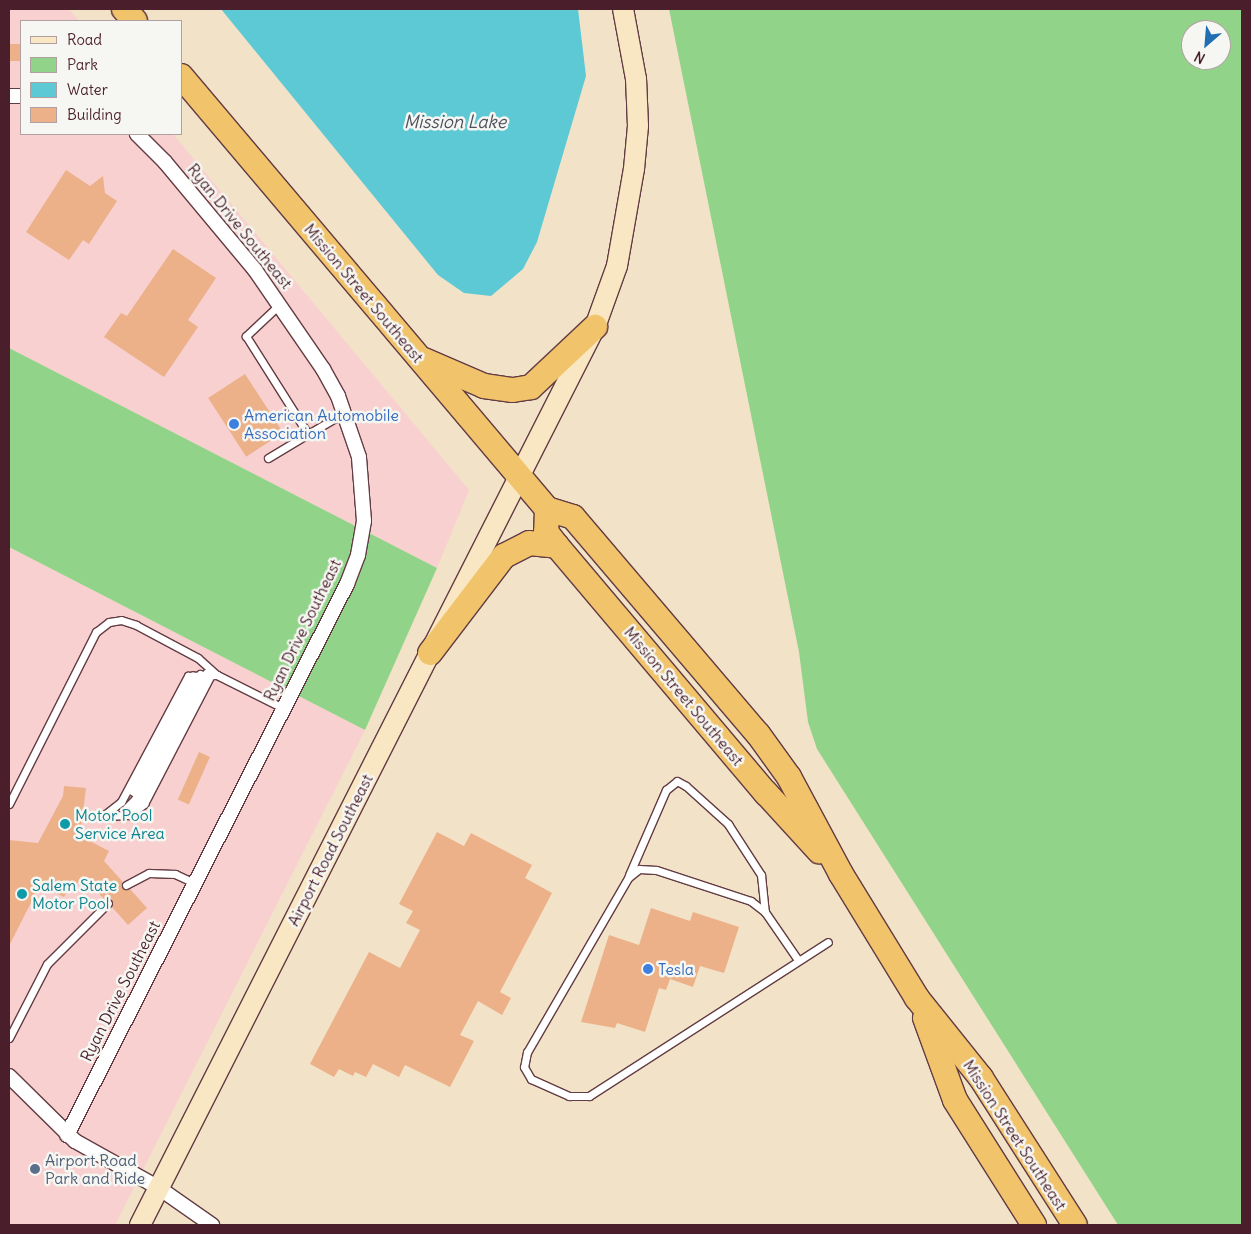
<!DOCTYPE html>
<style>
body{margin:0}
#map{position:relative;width:1251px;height:1234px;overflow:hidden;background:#f2e2c8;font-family:Delius,sans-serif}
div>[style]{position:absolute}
.built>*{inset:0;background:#f7d0cf}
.green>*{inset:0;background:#92d38a}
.water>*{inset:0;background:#5cc9d4}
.building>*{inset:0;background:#ecb189;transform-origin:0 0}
.roads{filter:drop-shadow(1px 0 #633c43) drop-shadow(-1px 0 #633c43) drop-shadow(0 1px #633c43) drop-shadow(0 -1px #633c43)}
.service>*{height:7px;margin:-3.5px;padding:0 3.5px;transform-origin:3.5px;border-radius:3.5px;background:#fff}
.minor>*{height:14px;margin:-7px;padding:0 7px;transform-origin:7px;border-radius:7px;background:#fff}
.secondary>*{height:20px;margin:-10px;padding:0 10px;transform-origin:10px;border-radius:10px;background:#f9e7c3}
.trunk>*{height:24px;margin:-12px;padding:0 12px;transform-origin:12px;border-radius:12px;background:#f1c36a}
.dots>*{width:14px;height:14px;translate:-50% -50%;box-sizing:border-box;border:2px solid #f6f6f2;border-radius:50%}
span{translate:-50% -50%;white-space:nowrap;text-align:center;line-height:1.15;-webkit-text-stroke:5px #f6f6f2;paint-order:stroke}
.street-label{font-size:16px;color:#4a1f2b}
.shop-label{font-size:16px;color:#366cbe}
.left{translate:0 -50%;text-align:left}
.culture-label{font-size:16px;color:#0d838f}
.service-label{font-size:16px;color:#4e5e75}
.water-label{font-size:18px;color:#4f525e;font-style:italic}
.frame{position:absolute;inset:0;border:10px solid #4a1f2b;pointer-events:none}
.legend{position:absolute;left:20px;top:20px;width:162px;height:115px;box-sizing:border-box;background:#f6f6f2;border:1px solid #b1a0a2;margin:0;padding:6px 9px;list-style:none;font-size:15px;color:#4a1f2b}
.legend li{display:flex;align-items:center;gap:10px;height:25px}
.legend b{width:25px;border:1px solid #b1a0a2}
.north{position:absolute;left:1181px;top:20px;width:50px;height:50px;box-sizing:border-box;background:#f6f6f2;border:1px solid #b1a0a2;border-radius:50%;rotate:207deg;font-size:14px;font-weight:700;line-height:20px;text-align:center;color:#4a1f2b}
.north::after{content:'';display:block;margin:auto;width:18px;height:22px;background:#1f6fb2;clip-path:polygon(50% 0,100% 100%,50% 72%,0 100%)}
</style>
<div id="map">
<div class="built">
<div style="clip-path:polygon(9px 9px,69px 9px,79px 21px,21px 21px,21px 134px,173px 134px,469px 490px,437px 568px,9px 348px)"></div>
<div style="clip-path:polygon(9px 547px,365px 730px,115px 1225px,9px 1225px)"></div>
</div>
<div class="green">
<div style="clip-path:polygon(evenodd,669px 9px,1242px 9px,1242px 1225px,1118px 1225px,817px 749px,808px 722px,799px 652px,669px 9px,1191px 30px,1221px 30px,1221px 60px,1191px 60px,1191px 30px)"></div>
<div style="clip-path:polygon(9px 348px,437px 568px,365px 730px,9px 547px)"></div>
</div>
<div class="water">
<div style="clip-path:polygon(221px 9px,578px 9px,586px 76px,537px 242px,523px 269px,491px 296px,464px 293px,438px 275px)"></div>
</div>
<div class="building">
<div style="left:9px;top:44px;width:12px;height:17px"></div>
<div style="clip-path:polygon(66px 170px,90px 186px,103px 176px,105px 193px,117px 201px,89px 244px,83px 240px,69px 260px,26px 232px)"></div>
<div style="clip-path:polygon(173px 249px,216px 278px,188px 320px,198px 327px,164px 377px,104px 337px,121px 313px,127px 316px)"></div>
<div style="left:245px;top:374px;width:70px;height:44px;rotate:57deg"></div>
<div style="left:199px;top:752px;width:12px;height:52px;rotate:24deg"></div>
<div style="clip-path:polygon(64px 786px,86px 788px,83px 811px,77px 816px,82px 821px,80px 836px,109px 851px,104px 861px,122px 881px,122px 888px,130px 889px,147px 908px,128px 925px,112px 907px,112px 900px,104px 899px,83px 876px,72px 890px,69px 888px,64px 897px,40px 885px,9px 946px,9px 840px,38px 843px,63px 796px)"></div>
<div style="clip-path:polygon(437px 832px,464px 846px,471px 833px,532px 865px,525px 878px,552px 893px,500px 992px,511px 998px,502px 1015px,478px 1001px,460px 1035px,474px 1041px,450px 1087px,405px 1065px,399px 1077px,373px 1064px,366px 1077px,355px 1072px,353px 1076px,339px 1069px,334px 1077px,310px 1064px,369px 952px,400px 968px,420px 930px,406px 923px,413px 911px,399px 904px)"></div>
<div style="clip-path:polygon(651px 908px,690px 921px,693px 912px,739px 927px,724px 973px,700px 966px,693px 987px,670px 979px,666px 990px,659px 988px,645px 1032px,617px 1023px,615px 1028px,581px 1022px,609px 935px,639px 945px)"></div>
</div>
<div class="roads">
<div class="service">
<div style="left:280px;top:304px;width:47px;rotate:136.7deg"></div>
<div style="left:246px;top:336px;width:116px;rotate:57.7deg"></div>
<div style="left:308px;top:434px;width:42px;rotate:-30.3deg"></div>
<div style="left:268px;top:458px;width:47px;rotate:-31deg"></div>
<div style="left:133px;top:792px;width:131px;rotate:-62.9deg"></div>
<div style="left:9px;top:804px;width:193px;rotate:-63.2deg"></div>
<div style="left:96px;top:632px;width:16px;rotate:-38deg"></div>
<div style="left:109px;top:622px;width:12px;rotate:-9deg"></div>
<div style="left:121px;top:620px;width:16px;rotate:18deg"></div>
<div style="left:136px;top:625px;width:70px;rotate:28deg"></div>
<div style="left:198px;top:658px;width:25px;rotate:42deg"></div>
<div style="left:126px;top:808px;width:13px;rotate:-45deg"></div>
<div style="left:135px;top:799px;width:141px;rotate:-62.5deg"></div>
<div style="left:125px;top:813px;width:19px;rotate:-36deg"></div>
<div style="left:140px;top:802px;width:145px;rotate:-62.9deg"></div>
<div style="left:82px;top:816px;width:21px"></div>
<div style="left:103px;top:816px;width:23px;rotate:-38deg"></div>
<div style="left:121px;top:802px;width:143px;rotate:-62deg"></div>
<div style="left:188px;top:676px;width:29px;rotate:-2deg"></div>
<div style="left:217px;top:675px;width:74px;rotate:26.6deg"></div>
<div style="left:103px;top:816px;width:26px;rotate:-2deg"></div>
<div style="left:129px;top:815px;width:19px;rotate:-36deg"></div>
<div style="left:144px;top:804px;width:148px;rotate:-62.6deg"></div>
<div style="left:629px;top:875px;width:93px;rotate:-66.5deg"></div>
<div style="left:666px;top:790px;width:14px;rotate:-39deg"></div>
<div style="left:677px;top:781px;width:10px;rotate:29deg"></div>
<div style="left:686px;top:786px;width:57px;rotate:42.1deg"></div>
<div style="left:728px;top:824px;width:61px;rotate:57.1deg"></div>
<div style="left:761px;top:875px;width:37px;rotate:84deg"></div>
<div style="left:126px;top:885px;width:26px;rotate:-28deg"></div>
<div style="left:149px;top:873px;width:26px;rotate:2deg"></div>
<div style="left:175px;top:874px;width:21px;rotate:25deg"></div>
<div style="left:798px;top:960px;width:58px;rotate:-124.5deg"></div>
<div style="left:765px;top:912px;width:18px;rotate:-142deg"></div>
<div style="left:751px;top:901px;width:100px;rotate:-161.9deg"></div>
<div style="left:656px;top:870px;width:17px;rotate:-177deg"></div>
<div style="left:639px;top:869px;width:14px;rotate:141deg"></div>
<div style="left:628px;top:878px;width:201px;rotate:120.1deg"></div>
<div style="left:527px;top:1052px;width:15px;rotate:101deg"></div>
<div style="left:524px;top:1067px;width:14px;rotate:60deg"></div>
<div style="left:531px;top:1079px;width:42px;rotate:24.1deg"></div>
<div style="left:569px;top:1096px;width:20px"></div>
<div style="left:589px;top:1096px;width:284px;rotate:-32.8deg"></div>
<div style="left:9px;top:1038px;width:83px;rotate:-62.8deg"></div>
<div style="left:47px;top:964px;width:86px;rotate:-45deg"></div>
</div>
<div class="minor">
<div style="left:9px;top:96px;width:12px"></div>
<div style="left:9px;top:1076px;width:93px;rotate:44.6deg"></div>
<div style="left:75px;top:1141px;width:96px;rotate:29.2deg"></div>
<div style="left:159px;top:1188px;width:65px;rotate:34.9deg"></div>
<div style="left:67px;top:1135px;width:618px;rotate:-63.06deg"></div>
<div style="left:347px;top:584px;width:31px;rotate:-69deg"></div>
<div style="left:358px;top:555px;width:35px;rotate:-80deg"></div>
<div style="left:364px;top:521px;width:64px;rotate:-94.5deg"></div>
<div style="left:359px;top:457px;width:65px;rotate:-109deg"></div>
<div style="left:338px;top:396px;width:31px;rotate:-119deg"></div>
<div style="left:323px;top:369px;width:120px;rotate:-124.5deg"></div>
<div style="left:255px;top:270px;width:141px;rotate:-129.8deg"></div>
<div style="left:165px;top:162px;width:40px;rotate:-135deg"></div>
</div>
<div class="secondary">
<div style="left:140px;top:1225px;width:1007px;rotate:-63.13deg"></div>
<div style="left:595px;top:327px;width:65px;rotate:-70.2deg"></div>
<div style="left:617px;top:266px;width:98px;rotate:-80.1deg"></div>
<div style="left:634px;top:169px;width:43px;rotate:-84.7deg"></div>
<div style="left:638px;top:126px;width:47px;rotate:-92.4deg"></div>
<div style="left:636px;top:79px;width:71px;rotate:-100.5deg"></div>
</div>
<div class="trunk">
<div style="left:124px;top:9px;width:16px;rotate:47deg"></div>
<div style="left:181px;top:76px;width:567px;rotate:49.79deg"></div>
<div style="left:547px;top:509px;width:27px;rotate:17deg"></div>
<div style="left:573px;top:517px;width:285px;rotate:49.6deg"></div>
<div style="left:758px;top:734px;width:53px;rotate:54.2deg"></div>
<div style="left:789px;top:777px;width:110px;rotate:61.8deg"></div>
<div style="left:841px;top:874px;width:145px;rotate:58.5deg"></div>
<div style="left:917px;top:998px;width:102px;rotate:51.3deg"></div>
<div style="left:981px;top:1078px;width:174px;rotate:57.4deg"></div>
<div style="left:424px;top:360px;width:65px;rotate:23.4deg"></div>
<div style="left:484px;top:386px;width:29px;rotate:8deg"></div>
<div style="left:513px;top:390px;width:18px;rotate:-9deg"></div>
<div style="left:531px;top:387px;width:88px;rotate:-43.2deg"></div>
<div style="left:547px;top:509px;width:23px;rotate:92deg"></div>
<div style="left:546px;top:532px;width:18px;rotate:52deg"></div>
<div style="left:557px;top:546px;width:324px;rotate:49.8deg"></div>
<div style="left:766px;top:793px;width:79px;rotate:47.6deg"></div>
<div style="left:430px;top:653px;width:122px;rotate:-52.7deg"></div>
<div style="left:504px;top:556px;width:28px;rotate:-27deg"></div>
<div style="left:529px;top:543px;width:28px;rotate:6deg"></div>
<div style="left:925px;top:1018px;width:87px;rotate:69.9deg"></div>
<div style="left:955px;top:1100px;width:148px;rotate:57.7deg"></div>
</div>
</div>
<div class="dots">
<div style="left:234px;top:424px;background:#3f7fe0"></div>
<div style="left:65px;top:824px;background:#0f9aa8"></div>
<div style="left:22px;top:894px;background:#0f9aa8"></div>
<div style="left:648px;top:969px;background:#3f7fe0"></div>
<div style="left:35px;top:1169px;background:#5c6f8a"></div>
</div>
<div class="street-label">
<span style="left:240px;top:226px;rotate:51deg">Ryan Drive Southeast</span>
<span style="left:364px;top:293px;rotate:50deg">Mission Street Southeast</span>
<span style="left:302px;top:630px;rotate:-64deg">Ryan Drive Southeast</span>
<span style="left:684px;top:696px;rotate:50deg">Mission Street Southeast</span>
<span style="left:330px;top:850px;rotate:-63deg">Airport Road Southeast</span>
<span style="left:120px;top:991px;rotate:-63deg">Ryan Drive Southeast</span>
<span style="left:1015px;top:1135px;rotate:57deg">Mission Street Southeast</span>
</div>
<div class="shop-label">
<span class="left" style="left:244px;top:424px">American Automobile<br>Association</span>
<span class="left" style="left:658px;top:969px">Tesla</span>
</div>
<div class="culture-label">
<span class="left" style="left:75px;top:824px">Motor Pool<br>Service Area</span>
<span class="left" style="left:32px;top:894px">Salem State<br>Motor Pool</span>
</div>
<div class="service-label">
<span class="left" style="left:45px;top:1169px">Airport Road<br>Park and Ride</span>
</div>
<div class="water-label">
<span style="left:455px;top:122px">Mission Lake</span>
</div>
<div class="frame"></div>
<ul class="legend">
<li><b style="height:6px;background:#f9e7c3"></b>Road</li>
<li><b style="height:14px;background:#92d38a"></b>Park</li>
<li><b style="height:14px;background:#5cc9d4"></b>Water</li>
<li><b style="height:14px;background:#ecb189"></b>Building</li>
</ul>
<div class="north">N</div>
</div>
